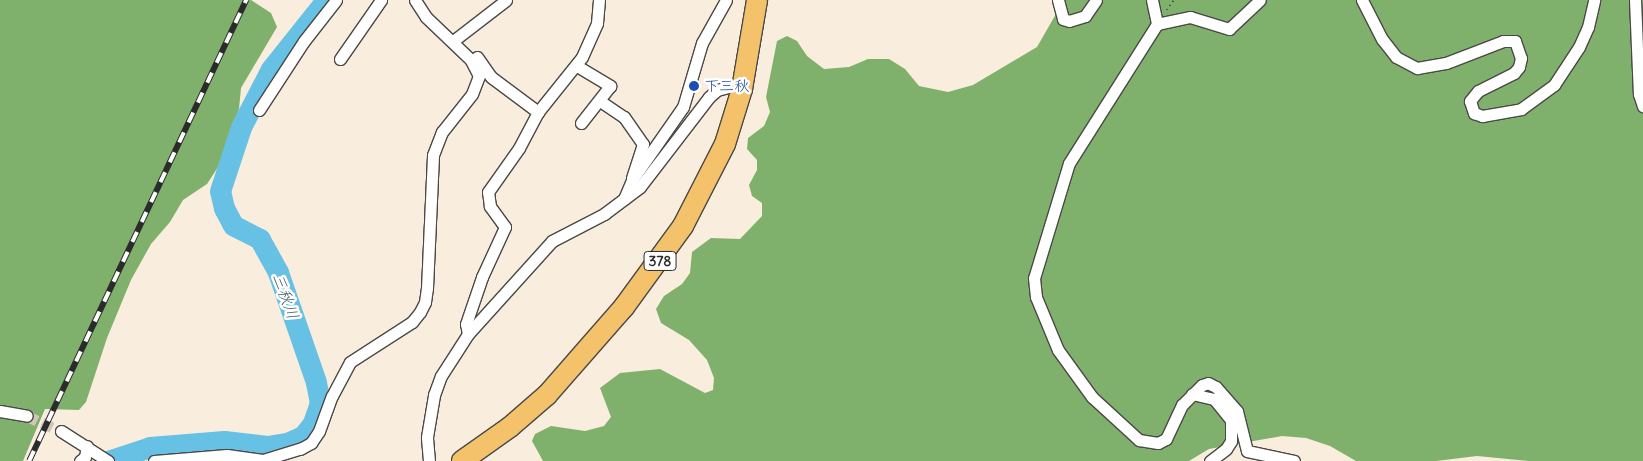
<!DOCTYPE html>
<meta charset="utf-8">
<style>
body{margin:0}
#map{position:relative;width:1643px;height:461px;overflow:hidden;background:#f9eddd;font-family:Delius,"Klee One",sans-serif}
div>[style]{position:absolute}
.forest>*{inset:0;background:#80b16c}
.river>*{height:21px;margin:-10.5px;padding:0 10.5px;transform-origin:10.5px;border-radius:10.5px;background:#66c1e4}
.street-tunnel>*{height:11px;margin-top:-5.5px;transform-origin:0;background:repeating-linear-gradient(90deg,#d0c6b9 0 11px,transparent 0 16.5px)}
.path>*{height:2px;margin-top:-1px;transform-origin:0;background:repeating-linear-gradient(90deg,#4a4846 0 1px,transparent 0 5px)}
.roads{filter:drop-shadow(1px 0 #4a4846) drop-shadow(-1px 0 #4a4846) drop-shadow(0 1px #4a4846) drop-shadow(0 -1px #4a4846)}
.street>*{height:11px;margin:-5.5px;padding:0 5.5px;transform-origin:5.5px;border-radius:5.5px;background:#fff}
.highway>*{height:20px;margin:-10px;padding:0 10px;transform-origin:10px;border-radius:10px;background:#f3c26a}
.rail>*{height:5.5px;margin-top:-2.75px;transform-origin:0;background:repeating-linear-gradient(90deg,#fff 0 11px,#2b2b2b 0 22px);box-sizing:border-box;border-block:1px solid #2b2b2b}
.dots>*{width:14px;height:14px;translate:-50% -50%;box-sizing:border-box;border:2px solid #fff;border-radius:50%}
span{translate:-50% -50%;white-space:nowrap;text-align:center;line-height:1.15;-webkit-text-stroke:5px #fff;paint-order:stroke}
.shield-label span{padding:1px 4px;background:#fff;border:1px solid;border-radius:4px;-webkit-text-stroke-width:0}
.shield-label{font-size:14px;color:#2b2b2b;font-weight:700}
.transit-label{font-size:15px;color:#164399}
.left{translate:0 -50%;text-align:left}
.water-label{font-size:16px;color:#40606c;font-style:italic}
</style>
<div id="map">
<div class="forest">
<div style="clip-path:polygon(0 0,251px 0,271px 13px,277px 27px,241px 88px,239px 109px,218px 167px,207px 184px,183px 200px,170px 222px,151px 244px,131px 280px,107px 338px,86px 402px,79px 410px,45px 409px,23px 461px,0 461px)"></div>
<div style="clip-path:polygon(1064px 0,1643px 0,1643px 461px,1528px 461px,1477px 456px,1436px 461px,1356px 461px,1330px 446px,1306px 438px,1282px 436px,1209px 449px,1189px 461px,543px 461px,532px 441px,535px 434px,551px 426px,585px 431px,604px 426px,611px 417px,600px 388px,620px 373px,660px 369px,705px 393px,713px 390px,714px 378px,707px 360px,689px 340px,661px 323px,656px 309px,664px 296px,682px 284px,690px 273px,692px 252px,711px 238px,740px 239px,762px 216px,762px 203px,752px 196px,749px 185px,757px 170px,757px 160px,747px 149px,748px 138px,764px 126px,770px 112px,766px 97px,777px 41px,787px 36px,797px 41px,807px 56px,824px 69px,849px 67px,868px 59px,889px 59px,905px 69px,919px 86px,948px 92px,973px 85px,1037px 47px)"></div>
</div>
<div class="river">
<div style="left:108px;top:461px;width:44px;rotate:-18.4deg"></div>
<div style="left:150px;top:447px;width:74px;rotate:-4.6deg"></div>
<div style="left:224px;top:441px;width:43px;rotate:6.6deg"></div>
<div style="left:267px;top:446px;width:20px;rotate:-9deg"></div>
<div style="left:287px;top:443px;width:17px;rotate:-24deg"></div>
<div style="left:303px;top:436px;width:16px;rotate:-52deg"></div>
<div style="left:313px;top:423px;width:21px;rotate:-71deg"></div>
<div style="left:320px;top:403px;width:21px;rotate:-101deg"></div>
<div style="left:316px;top:382px;width:116px;rotate:-109.1deg"></div>
<div style="left:278px;top:272px;width:38px;rotate:-119deg"></div>
<div style="left:260px;top:239px;width:30px;rotate:-153deg"></div>
<div style="left:233px;top:225px;width:19px;rotate:-118deg"></div>
<div style="left:224px;top:208px;width:17px;rotate:-103deg"></div>
<div style="left:220px;top:191px;width:67px;rotate:-71.8deg"></div>
<div style="left:241px;top:127px;width:65px;rotate:-62.7deg"></div>
<div style="left:271px;top:69px;width:88px;rotate:-51.4deg"></div>
</div>
<div class="street-tunnel">
<div style="left:27px;top:416px;width:37px;rotate:24deg"></div>
</div>
<div class="path">
<div style="left:1167px;top:10px;width:12px;rotate:-55deg"></div>
</div>
<div class="roads">
<div class="street">
<div style="left:1058px;top:0;width:20px;rotate:75deg"></div>
<div style="left:1063px;top:19px;width:6px;rotate:18deg"></div>
<div style="left:1069px;top:21px;width:17px;rotate:-17deg"></div>
<div style="left:1085px;top:16px;width:19px;rotate:-55deg"></div>
<div style="left:1152px;top:0;width:25px;rotate:78deg"></div>
<div style="left:1157px;top:24px;width:165px;rotate:122.3deg"></div>
<div style="left:1069px;top:163px;width:120px;rotate:106.9deg"></div>
<div style="left:1034px;top:278px;width:19px;rotate:84deg"></div>
<div style="left:1036px;top:297px;width:57px;rotate:67.5deg"></div>
<div style="left:1058px;top:350px;width:58px;rotate:54.1deg"></div>
<div style="left:1092px;top:397px;width:64px;rotate:42.5deg"></div>
<div style="left:1139px;top:440px;width:19px;rotate:9deg"></div>
<div style="left:1158px;top:443px;width:9px;rotate:-27deg"></div>
<div style="left:1166px;top:439px;width:38px;rotate:-65deg"></div>
<div style="left:1182px;top:405px;width:28px;rotate:-45deg"></div>
<div style="left:1202px;top:385px;width:6px;rotate:-18deg"></div>
<div style="left:1208px;top:383px;width:9px;rotate:27deg"></div>
<div style="left:1216px;top:387px;width:32px;rotate:49deg"></div>
<div style="left:1237px;top:411px;width:41px;rotate:76deg"></div>
<div style="left:1247px;top:451px;width:48px;rotate:12deg"></div>
<div style="left:1362px;top:0;width:44px;rotate:62.9deg"></div>
<div style="left:1382px;top:39px;width:23px;rotate:52deg"></div>
<div style="left:1396px;top:57px;width:24px;rotate:28deg"></div>
<div style="left:1417px;top:68px;width:29px;rotate:-10deg"></div>
<div style="left:1446px;top:63px;width:61px;rotate:-21.1deg"></div>
<div style="left:1503px;top:41px;width:12px"></div>
<div style="left:1515px;top:41px;width:18px;rotate:71deg"></div>
<div style="left:1521px;top:58px;width:9px;rotate:103deg"></div>
<div style="left:1519px;top:67px;width:8px;rotate:130deg"></div>
<div style="left:1514px;top:73px;width:40px;rotate:153.4deg"></div>
<div style="left:1478px;top:91px;width:13px;rotate:129deg"></div>
<div style="left:1470px;top:101px;width:13px;rotate:72deg"></div>
<div style="left:1474px;top:113px;width:9px;rotate:21deg"></div>
<div style="left:1482px;top:116px;width:40px;rotate:-10deg"></div>
<div style="left:1521px;top:109px;width:41px;rotate:-36deg"></div>
<div style="left:1554px;top:85px;width:45px;rotate:-56.7deg"></div>
<div style="left:1579px;top:47px;width:22px;rotate:-66deg"></div>
<div style="left:1588px;top:27px;width:28px;rotate:-77deg"></div>
<div style="left:1635px;top:0;width:94px;rotate:87.6deg"></div>
<div style="left:1639px;top:94px;width:13px;rotate:72deg"></div>
<div style="left:1157px;top:24px;width:34px;rotate:-12deg"></div>
<div style="left:1190px;top:17px;width:41px;rotate:17.1deg"></div>
<div style="left:1229px;top:29px;width:42px;rotate:-43.1deg"></div>
<div style="left:453px;top:41px;width:67px;rotate:-37.7deg"></div>
<div style="left:477px;top:57px;width:24px;rotate:55deg"></div>
<div style="left:491px;top:77px;width:59px;rotate:36.7deg"></div>
<div style="left:340px;top:59px;width:72px;rotate:-55.2deg"></div>
<div style="left:577px;top:66px;width:39px;rotate:31deg"></div>
<div style="left:610px;top:86px;width:47px;rotate:128.1deg"></div>
<div style="left:600px;top:101px;width:29px;rotate:34deg"></div>
<div style="left:624px;top:117px;width:33px;rotate:55deg"></div>
<div style="left:643px;top:144px;width:36px;rotate:108deg"></div>
<div style="left:259px;top:110px;width:82px;rotate:-56.9deg"></div>
<div style="left:304px;top:41px;width:52px;rotate:-52deg"></div>
<div style="left:624px;top:199px;width:21px;rotate:-67deg"></div>
<div style="left:632px;top:180px;width:89px;rotate:-55.1deg"></div>
<div style="left:683px;top:107px;width:67px;rotate:-73.5deg"></div>
<div style="left:702px;top:43px;width:49px;rotate:-60.8deg"></div>
<div style="left:468px;top:334px;width:10px;rotate:-101deg"></div>
<div style="left:466px;top:324px;width:50px;rotate:-71.2deg"></div>
<div style="left:482px;top:277px;width:55px;rotate:-65.3deg"></div>
<div style="left:505px;top:227px;width:26px;rotate:-126deg"></div>
<div style="left:490px;top:206px;width:14px;rotate:-98deg"></div>
<div style="left:488px;top:192px;width:54px;rotate:-54.8deg"></div>
<div style="left:519px;top:148px;width:41px;rotate:-62.2deg"></div>
<div style="left:538px;top:112px;width:70px;rotate:-51.3deg"></div>
<div style="left:582px;top:57px;width:37px;rotate:-66deg"></div>
<div style="left:597px;top:23px;width:23px;rotate:-85deg"></div>
<div style="left:1192px;top:394px;width:23px;rotate:13deg"></div>
<div style="left:1214px;top:399px;width:27px;rotate:51deg"></div>
<div style="left:1231px;top:420px;width:21px;rotate:90deg"></div>
<div style="left:1231px;top:441px;width:9px;rotate:122deg"></div>
<div style="left:1226px;top:449px;width:20px;rotate:143deg"></div>
<div style="left:0;top:411px;width:27px;rotate:10deg"></div>
<div style="left:61px;top:431px;width:56px;rotate:32.6deg"></div>
<div style="left:80px;top:461px;width:6px;rotate:-39deg"></div>
<div style="left:85px;top:457px;width:11px;rotate:-80deg"></div>
<div style="left:154px;top:461px;width:73px;rotate:-4.7deg"></div>
<div style="left:227px;top:455px;width:36px;rotate:8deg"></div>
<div style="left:263px;top:460px;width:39px;rotate:-17deg"></div>
<div style="left:300px;top:449px;width:13px;rotate:-29deg"></div>
<div style="left:311px;top:443px;width:14px;rotate:-56deg"></div>
<div style="left:319px;top:431px;width:37px;rotate:-70deg"></div>
<div style="left:332px;top:396px;width:38px;rotate:-62deg"></div>
<div style="left:350px;top:362px;width:74px;rotate:-32.8deg"></div>
<div style="left:412px;top:322px;width:13px;rotate:-51deg"></div>
<div style="left:420px;top:312px;width:11px;rotate:-63deg"></div>
<div style="left:425px;top:302px;width:14px;rotate:-82deg"></div>
<div style="left:427px;top:288px;width:133px;rotate:-87.4deg"></div>
<div style="left:433px;top:155px;width:25px;rotate:-69deg"></div>
<div style="left:442px;top:132px;width:48px;rotate:-51.7deg"></div>
<div style="left:472px;top:94px;width:19px;rotate:-69deg"></div>
<div style="left:479px;top:76px;width:18px;rotate:-117deg"></div>
<div style="left:471px;top:60px;width:62px;rotate:-136.3deg"></div>
<div style="left:426px;top:17px;width:20px;rotate:-123deg"></div>
<div style="left:429px;top:461px;width:24px;rotate:-95deg"></div>
<div style="left:427px;top:437px;width:43px;rotate:-80.5deg"></div>
<div style="left:434px;top:395px;width:20px;rotate:-70deg"></div>
<div style="left:441px;top:376px;width:50px;rotate:-57.3deg"></div>
<div style="left:468px;top:334px;width:125px;rotate:-47.9deg"></div>
<div style="left:552px;top:241px;width:59px;rotate:-27.4deg"></div>
<div style="left:604px;top:214px;width:45px;rotate:-36.9deg"></div>
<div style="left:640px;top:187px;width:113px;rotate:-52.5deg"></div>
<div style="left:709px;top:97px;width:11px;rotate:-41deg"></div>
<div style="left:717px;top:90px;width:16px;rotate:-15deg"></div>
<div style="left:732px;top:86px;width:10px;rotate:17deg"></div>
</div>
<div class="highway">
<div style="left:462px;top:461px;width:59px;rotate:-35.3deg"></div>
<div style="left:510px;top:427px;width:49px;rotate:-40.9deg"></div>
<div style="left:547px;top:395px;width:117px;rotate:-48.8deg"></div>
<div style="left:624px;top:307px;width:100px;rotate:-53.9deg"></div>
<div style="left:683px;top:226px;width:92px;rotate:-62.9deg"></div>
<div style="left:725px;top:144px;width:58px;rotate:-72.8deg"></div>
<div style="left:742px;top:89px;width:90px;rotate:-80.4deg"></div>
</div>
</div>
<div class="rail">
<div style="left:29px;top:461px;width:510px;rotate:-64.79deg"></div>
</div>
<div class="dots">
<div style="left:694px;top:86px;background:#1a4fb4"></div>
</div>
<div class="shield-label">
<span style="left:660px;top:261px">378</span>
</div>
<div class="transit-label">
<span class="left" style="left:704px;top:86px">下三秋</span>
</div>
<div class="water-label">
<span style="left:286px;top:296px;rotate:70deg">三秋川</span>
</div>
</div>
